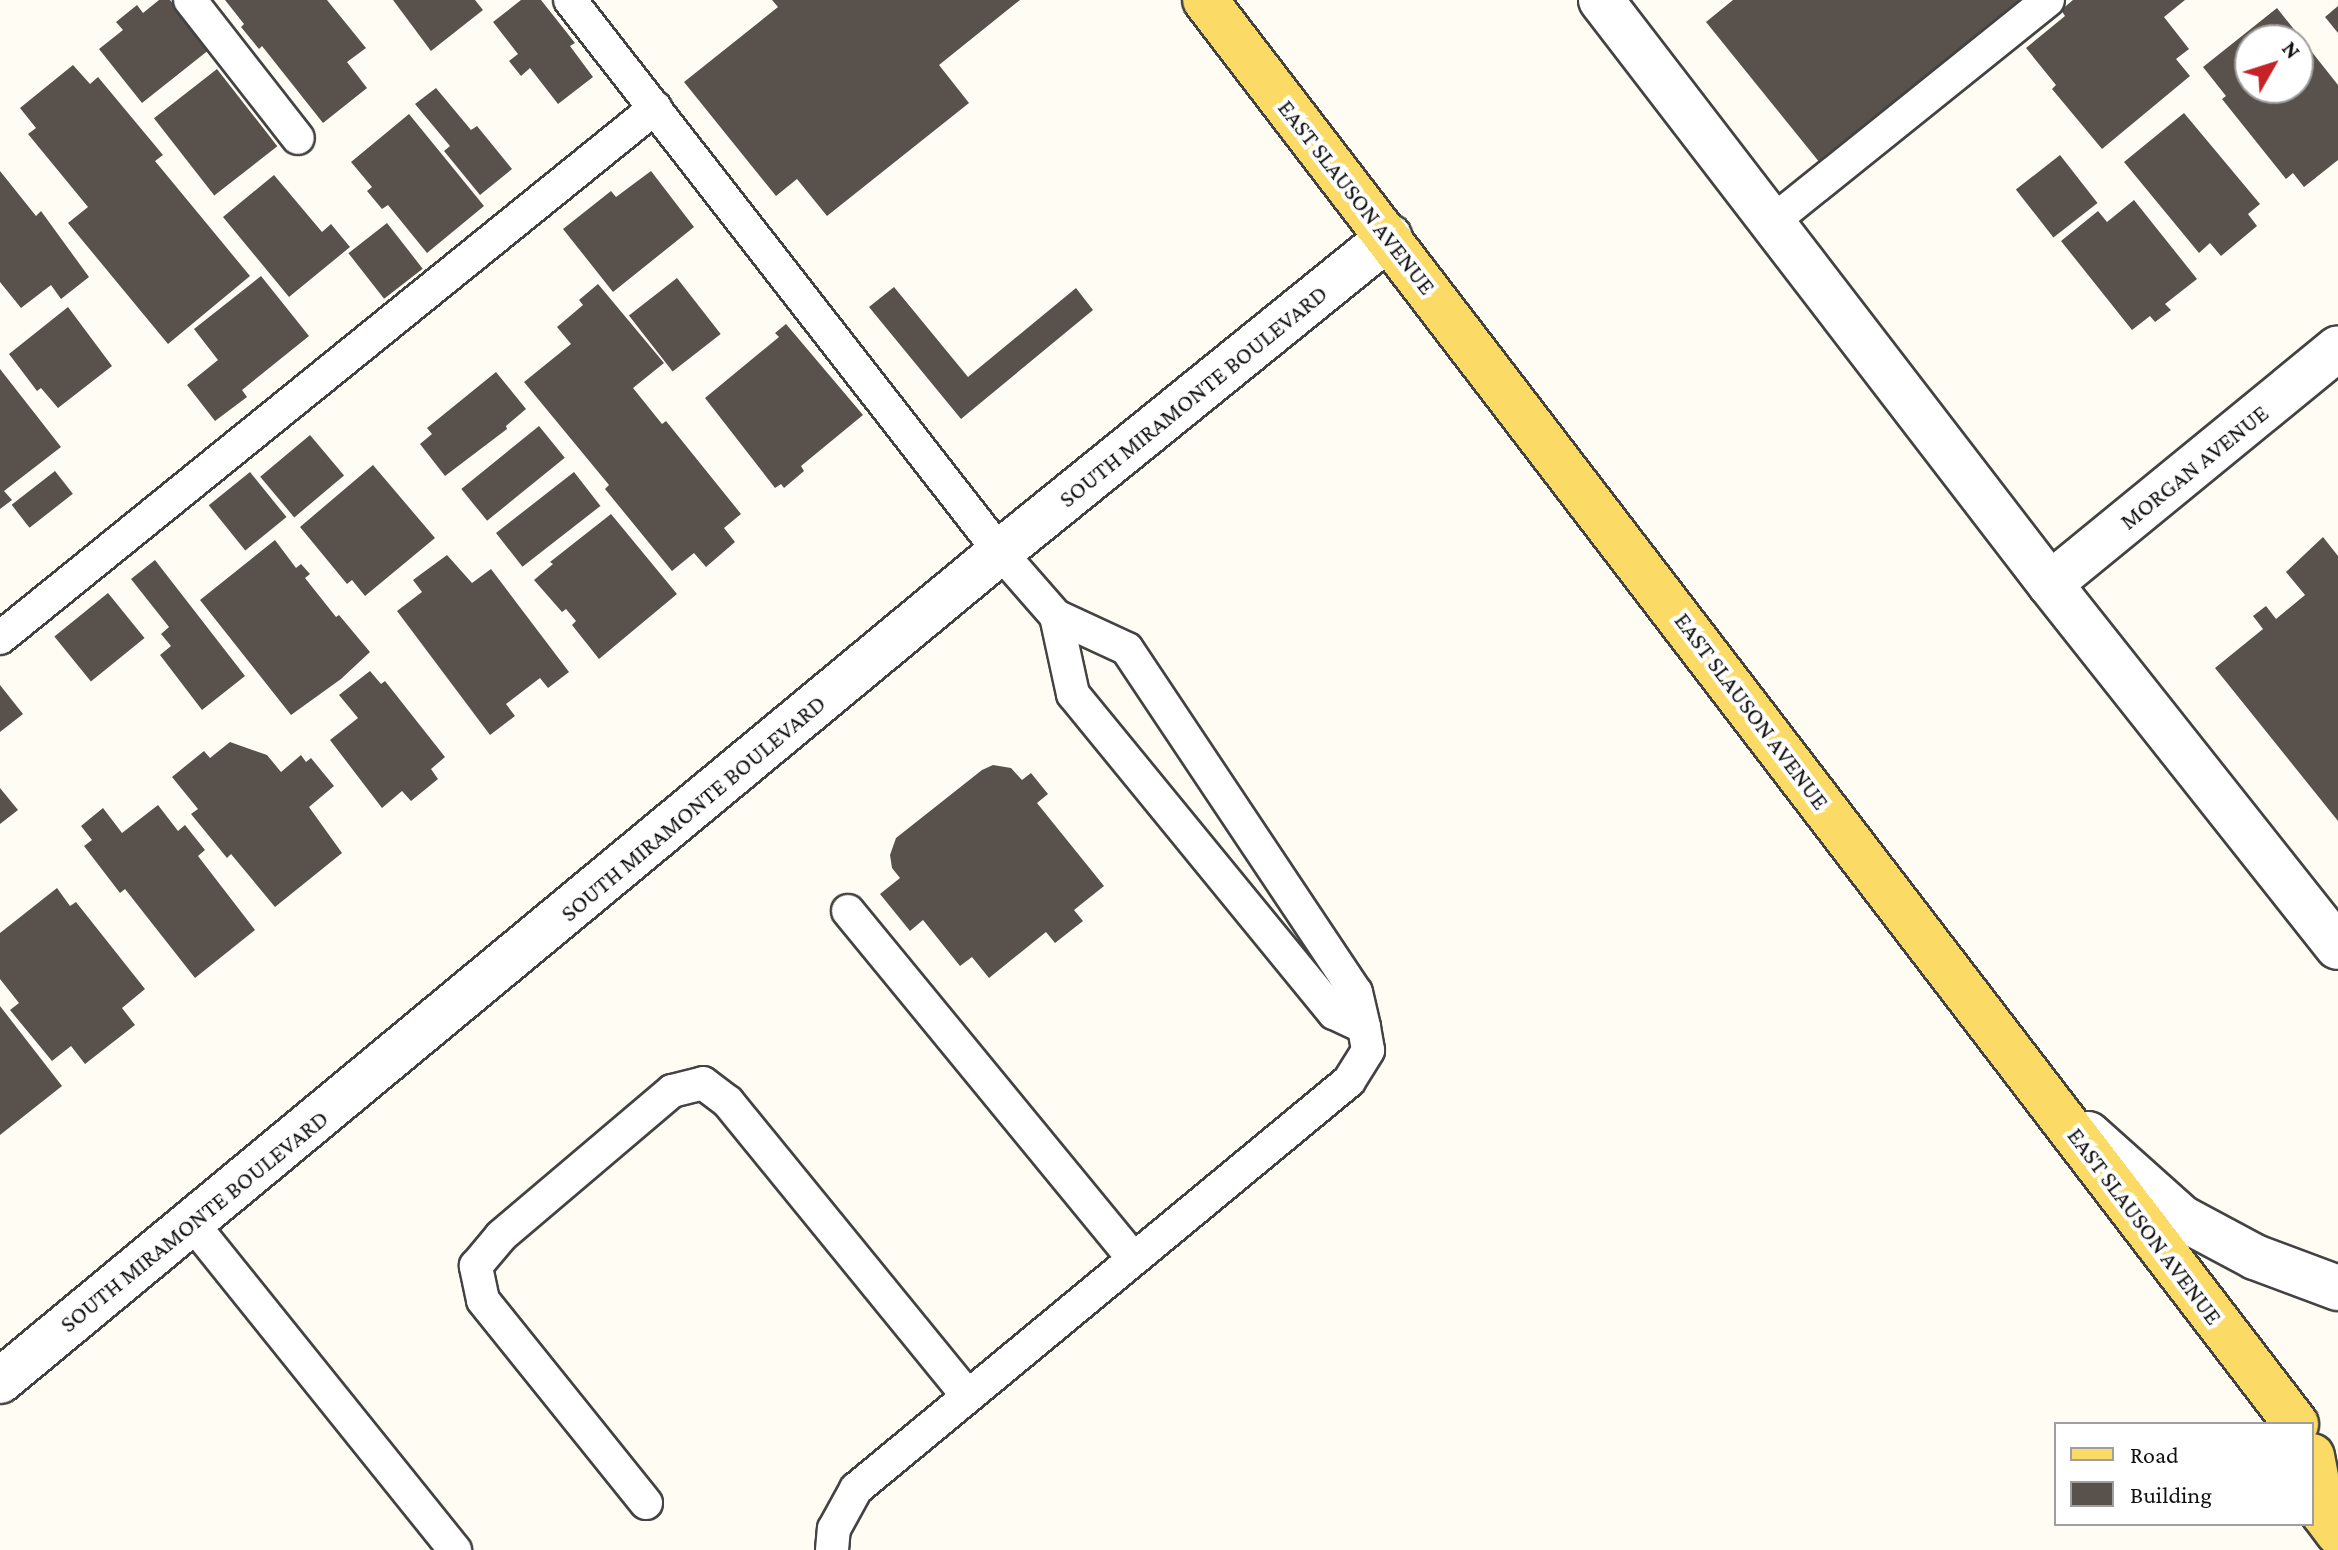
<!DOCTYPE html>
<style>
body{margin:0}
#map{position:relative;width:2338px;height:1550px;overflow:hidden;background:#fffdf3;font-family:"Crimson Pro",serif}
div>[style]{position:absolute}
.building>*{inset:0;background:#59514c;transform-origin:0 0}
.roads{filter:drop-shadow(2px 0 #434343) drop-shadow(-2px 0 #434343) drop-shadow(0 2px #434343) drop-shadow(0 -2px #434343)}
.service>*{height:32px;margin:-16px;padding:0 16px;transform-origin:16px;border-radius:16px;background:#fff}
.minor>*{height:44px;margin:-22px;padding:0 22px;transform-origin:22px;border-radius:22px;background:#fff}
.tertiary>*{height:44px;margin:-22px;padding:0 22px;transform-origin:22px;border-radius:22px;background:#fff}
.primary>*{height:44px;margin:-22px;padding:0 22px;transform-origin:22px;border-radius:22px;background:#fcda66}
span{translate:-50% -50%;white-space:nowrap;text-align:center;line-height:1.15;-webkit-text-stroke:8px #fff;paint-order:stroke}
.street-label{font-size:24px;color:#101010}
.legend{position:absolute;left:2054px;top:1422px;width:260px;height:104px;box-sizing:border-box;background:#fff;border:2px solid #9f9f9f;margin:0;padding:10px 14px;list-style:none;font-size:24px;color:#101010}
.legend li{display:flex;align-items:center;gap:16px;height:40px}
.legend b{width:40px;border:2px solid #9f9f9f}
.north{position:absolute;left:2234px;top:24px;width:80px;height:80px;box-sizing:border-box;background:#fff;border:2px solid #9f9f9f;border-radius:50%;rotate:51deg;font-size:22px;font-weight:700;line-height:32px;text-align:center;color:#101010}
.north::after{content:'';display:block;margin:auto;width:28px;height:36px;background:#c52327;clip-path:polygon(50% 0,100% 100%,50% 72%,0 100%)}
</style>
<div id="map">
<div class="building">
<div style="clip-path:polygon(159px 0,170px 0,210px 49px,142px 103px,99px 49px,123px 30px,116px 22px,137px 5px,143px 13px)"></div>
<div style="clip-path:polygon(225px 0,327px 0,366px 48px,347px 62px,367px 88px,323px 123px,262px 46px,259px 49px,241px 27px,244px 24px)"></div>
<div style="clip-path:polygon(393px 0,475px 0,483px 10px,431px 51px)"></div>
<div style="clip-path:polygon(521px 0,541px 0,575px 43px,570px 46px,593px 77px,558px 104px,530px 68px,521px 76px,509px 61px,518px 54px,493px 22px)"></div>
<div style="clip-path:polygon(772px 0,1020px 0,939px 65px,969px 103px,827px 216px,797px 179px,776px 196px,684px 82px,778px 7px)"></div>
<div style="clip-path:polygon(1733px 0,2023px 0,1820px 163px,1706px 22px)"></div>
<div style="clip-path:polygon(2073px 0,2185px 0,2164px 17px,2189px 49px,2176px 59px,2190px 76px,2102px 149px,2052px 89px,2056px 85px,2026px 48px,2065px 16px,2061px 10px)"></div>
<div style="clip-path:polygon(2338px 6px,2338px 33px,2325px 17px)"></div>
<div style="clip-path:polygon(evenodd,2277px 8px,2338px 85px,2338px 160px,2304px 187px,2293px 173px,2286px 179px,2222px 99px,2226px 96px,2203px 67px,2277px 8px,2250px 40px,2298px 40px,2298px 88px,2250px 88px,2250px 40px)"></div>
<div style="clip-path:polygon(73px 65px,90px 84px,98px 77px,163px 155px,155px 161px,250px 276px,168px 344px,68px 223px,88px 207px,28px 134px,36px 128px,20px 108px)"></div>
<div style="left:217px;top:69px;width:98px;height:80px;rotate:52deg"></div>
<div style="clip-path:polygon(436px 88px,471px 130px,477px 126px,512px 169px,480px 195px,444px 151px,450px 146px,415px 104px)"></div>
<div style="clip-path:polygon(2184px 113px,2260px 204px,2248px 214px,2257px 226px,2221px 256px,2210px 243px,2199px 253px,2124px 162px)"></div>
<div style="clip-path:polygon(409px 114px,484px 206px,427px 253px,388px 205px,382px 209px,367px 191px,372px 187px,351px 162px)"></div>
<div style="left:2060px;top:155px;width:61px;height:56px;rotate:52deg"></div>
<div style="clip-path:polygon(0 171px,36px 216px,41px 211px,89px 277px,61px 299px,51px 285px,21px 308px,0 282px)"></div>
<div style="clip-path:polygon(651px 171px,694px 227px,613px 292px,563px 229px,611px 191px,616px 197px)"></div>
<div style="clip-path:polygon(274px 175px,322px 232px,331px 224px,350px 247px,289px 297px,223px 217px)"></div>
<div style="clip-path:polygon(2134px 200px,2197px 279px,2165px 304px,2171px 310px,2155px 322px,2150px 316px,2132px 330px,2061px 241px,2098px 211px,2107px 222px)"></div>
<div style="left:387px;top:223px;width:58px;height:49px;rotate:52deg"></div>
<div style="clip-path:polygon(261px 276px,309px 336px,242px 390px,247px 397px,215px 421px,187px 385px,218px 360px,194px 329px)"></div>
<div style="left:677px;top:278px;width:71px;height:61px;rotate:52deg"></div>
<div style="clip-path:polygon(598px 284px,664px 363px,633px 388px,662px 424px,666px 421px,741px 514px,724px 528px,735px 542px,706px 567px,694px 553px,672px 571px,605px 489px,609px 485px,524px 382px,571px 344px,557px 327px,583px 305px,579px 300px)"></div>
<div style="clip-path:polygon(894px 287px,968px 377px,1076px 288px,1093px 310px,961px 419px,869px 307px)"></div>
<div style="clip-path:polygon(68px 307px,112px 366px,58px 408px,41px 388px,37px 391px,9px 354px)"></div>
<div style="clip-path:polygon(786px 324px,863px 415px,801px 466px,804px 471px,784px 488px,781px 484px,775px 488px,705px 398px,779px 337px,775px 333px)"></div>
<div style="clip-path:polygon(0 369px,61px 447px,4px 491px,12px 500px,0 509px)"></div>
<div style="clip-path:polygon(496px 372px,526px 409px,506px 426px,507px 429px,445px 476px,420px 444px,432px 434px,427px 428px)"></div>
<div style="left:539px;top:426px;width:41px;height:100px;rotate:51deg"></div>
<div style="left:310px;top:435px;width:53px;height:65px;rotate:50deg"></div>
<div style="clip-path:polygon(373px 465px,435px 538px,365px 596px,352px 580px,347px 584px,300px 527px)"></div>
<div style="left:55px;top:471px;width:29px;height:55px;rotate:52deg"></div>
<div style="left:250px;top:472px;width:58px;height:53px;rotate:51deg"></div>
<div style="left:574px;top:472px;width:43px;height:99px;rotate:52deg"></div>
<div style="clip-path:polygon(611px 514px,677px 594px,599px 659px,572px 625px,576px 621px,566px 609px,562px 612px,534px 580px,553px 564px,550px 562px)"></div>
<div style="clip-path:polygon(2323px 537px,2338px 556px,2338px 821px,2215px 668px,2263px 629px,2253px 616px,2266px 606px,2276px 619px,2305px 595px,2286px 572px)"></div>
<div style="clip-path:polygon(275px 540px,296px 568px,301px 564px,310px 574px,305px 578px,336px 617px,339px 615px,370px 652px,341px 679px,291px 715px,200px 600px)"></div>
<div style="clip-path:polygon(447px 555px,472px 583px,491px 569px,569px 672px,548px 688px,540px 678px,506px 704px,515px 716px,490px 735px,397px 611px,422px 592px,413px 580px)"></div>
<div style="clip-path:polygon(155px 560px,245px 676px,202px 710px,160px 655px,171px 646px,161px 634px,169px 627px,131px 579px)"></div>
<div style="left:108px;top:593px;width:58px;height:69px;rotate:51deg"></div>
<div style="clip-path:polygon(370px 671px,381px 684px,385px 681px,445px 757px,431px 769px,438px 779px,411px 801px,402px 791px,382px 808px,330px 740px,358px 718px,339px 695px)"></div>
<div style="clip-path:polygon(0 685px,23px 714px,0 732px)"></div>
<div style="clip-path:polygon(230px 742px,267px 755px,281px 772px,301px 755px,306px 762px,311px 758px,334px 786px,309px 807px,342px 853px,275px 907px,231px 854px,227px 858px,191px 814px,198px 809px,172px 777px,204px 751px,210px 758px)"></div>
<div style="clip-path:polygon(993px 765px,1011px 768px,1022px 780px,1031px 773px,1048px 794px,1037px 803px,1104px 886px,1074px 910px,1083px 921px,1055px 943px,1046px 932px,989px 978px,972px 957px,960px 966px,923px 920px,910px 931px,880px 894px,900px 878px,892px 868px,890px 855px,896px 838px,982px 770px)"></div>
<div style="clip-path:polygon(0 788px,18px 810px,0 824px)"></div>
<div style="clip-path:polygon(158px 805px,178px 831px,185px 825px,205px 850px,198px 856px,255px 930px,195px 978px,125px 889px,120px 893px,84px 846px,92px 840px,81px 826px,103px 808px,122px 833px)"></div>
<div style="clip-path:polygon(57px 888px,70px 906px,76px 902px,145px 989px,122px 1008px,135px 1025px,85px 1064px,71px 1046px,52px 1061px,10px 1010px,19px 1003px,0 979px,0 933px)"></div>
<div style="clip-path:polygon(0 1006px,62px 1086px,0 1135px)"></div>
</div>
<div class="roads">
<div class="service">
<div style="left:190px;top:0;width:175px;rotate:52deg"></div>
<div style="left:570px;top:0;width:700px;rotate:52.08deg"></div>
<div style="left:1000px;top:552px;width:85px;rotate:48.8deg"></div>
<div style="left:1056px;top:616px;width:78px;rotate:24.9deg"></div>
<div style="left:1127px;top:649px;width:412px;rotate:56.3deg"></div>
<div style="left:1356px;top:992px;width:36px;rotate:77deg"></div>
<div style="left:1364px;top:1027px;width:33px;rotate:-155deg"></div>
<div style="left:1334px;top:1013px;width:412px;rotate:-129.3deg"></div>
<div style="left:1073px;top:694px;width:80px;rotate:-102.3deg"></div>
<div style="left:1772px;top:222px;width:354px;rotate:-38.8deg"></div>
<div style="left:0;top:638px;width:843px;rotate:-38.98deg"></div>
<div style="left:848px;top:911px;width:449px;rotate:50.6deg"></div>
<div style="left:192px;top:1223px;width:420px;rotate:51.2deg"></div>
<div style="left:646px;top:1503px;width:260px;rotate:-128.8deg"></div>
<div style="left:483px;top:1300px;width:35px;rotate:-102deg"></div>
<div style="left:476px;top:1266px;width:39px;rotate:-50deg"></div>
<div style="left:501px;top:1236px;width:224px;rotate:-40.3deg"></div>
<div style="left:672px;top:1091px;width:32px;rotate:-14deg"></div>
<div style="left:703px;top:1083px;width:31px;rotate:37deg"></div>
<div style="left:728px;top:1102px;width:378px;rotate:50.8deg"></div>
<div style="left:832px;top:1550px;width:21px;rotate:-85deg"></div>
<div style="left:834px;top:1529px;width:46px;rotate:-61.2deg"></div>
<div style="left:856px;top:1489px;width:640px;rotate:-39.61deg"></div>
<div style="left:1349px;top:1081px;width:36px;rotate:-58deg"></div>
<div style="left:1368px;top:1050px;width:23px;rotate:-100deg"></div>
</div>
<div class="minor">
<div style="left:1601px;top:0;width:737px;rotate:52.45deg"></div>
<div style="left:2050px;top:584px;width:463px;rotate:51.6deg"></div>
<div style="left:2050px;top:584px;width:372px;rotate:-39.3deg"></div>
</div>
<div class="tertiary">
<div style="left:2088px;top:1134px;width:126px;rotate:41.8deg"></div>
<div style="left:2182px;top:1218px;width:83px;rotate:28.1deg"></div>
<div style="left:2255px;top:1257px;width:89px;rotate:20.5deg"></div>
<div style="left:0;top:1381px;width:1299px;rotate:-39.66deg"></div>
<div style="left:1000px;top:552px;width:501px;rotate:-39deg"></div>
</div>
<div class="primary">
<div style="left:1205px;top:0;width:1794px;rotate:52.54deg"></div>
<div style="left:2312px;top:1456px;width:58px;rotate:79.1deg"></div>
<div style="left:2323px;top:1513px;width:25px;rotate:53deg"></div>
</div>
</div>
<div class="street-label">
<span style="left:1357px;top:197px;rotate:52deg">EAST SLAUSON AVENUE</span>
<span style="left:1193px;top:396px;rotate:-39deg">SOUTH MIRAMONTE BOULEVARD</span>
<span style="left:2194px;top:467px;rotate:-39deg">MORGAN AVENUE</span>
<span style="left:1752px;top:711px;rotate:53deg">EAST SLAUSON AVENUE</span>
<span style="left:693px;top:808px;rotate:-40deg">SOUTH MIRAMONTE BOULEVARD</span>
<span style="left:194px;top:1221px;rotate:-39deg">SOUTH MIRAMONTE BOULEVARD</span>
<span style="left:2145px;top:1226px;rotate:53deg">EAST SLAUSON AVENUE</span>
</div>
<ul class="legend">
<li><b style="height:10px;background:#fcda66"></b>Road</li>
<li><b style="height:22px;background:#59514c"></b>Building</li>
</ul>
<div class="north">N</div>
</div>
